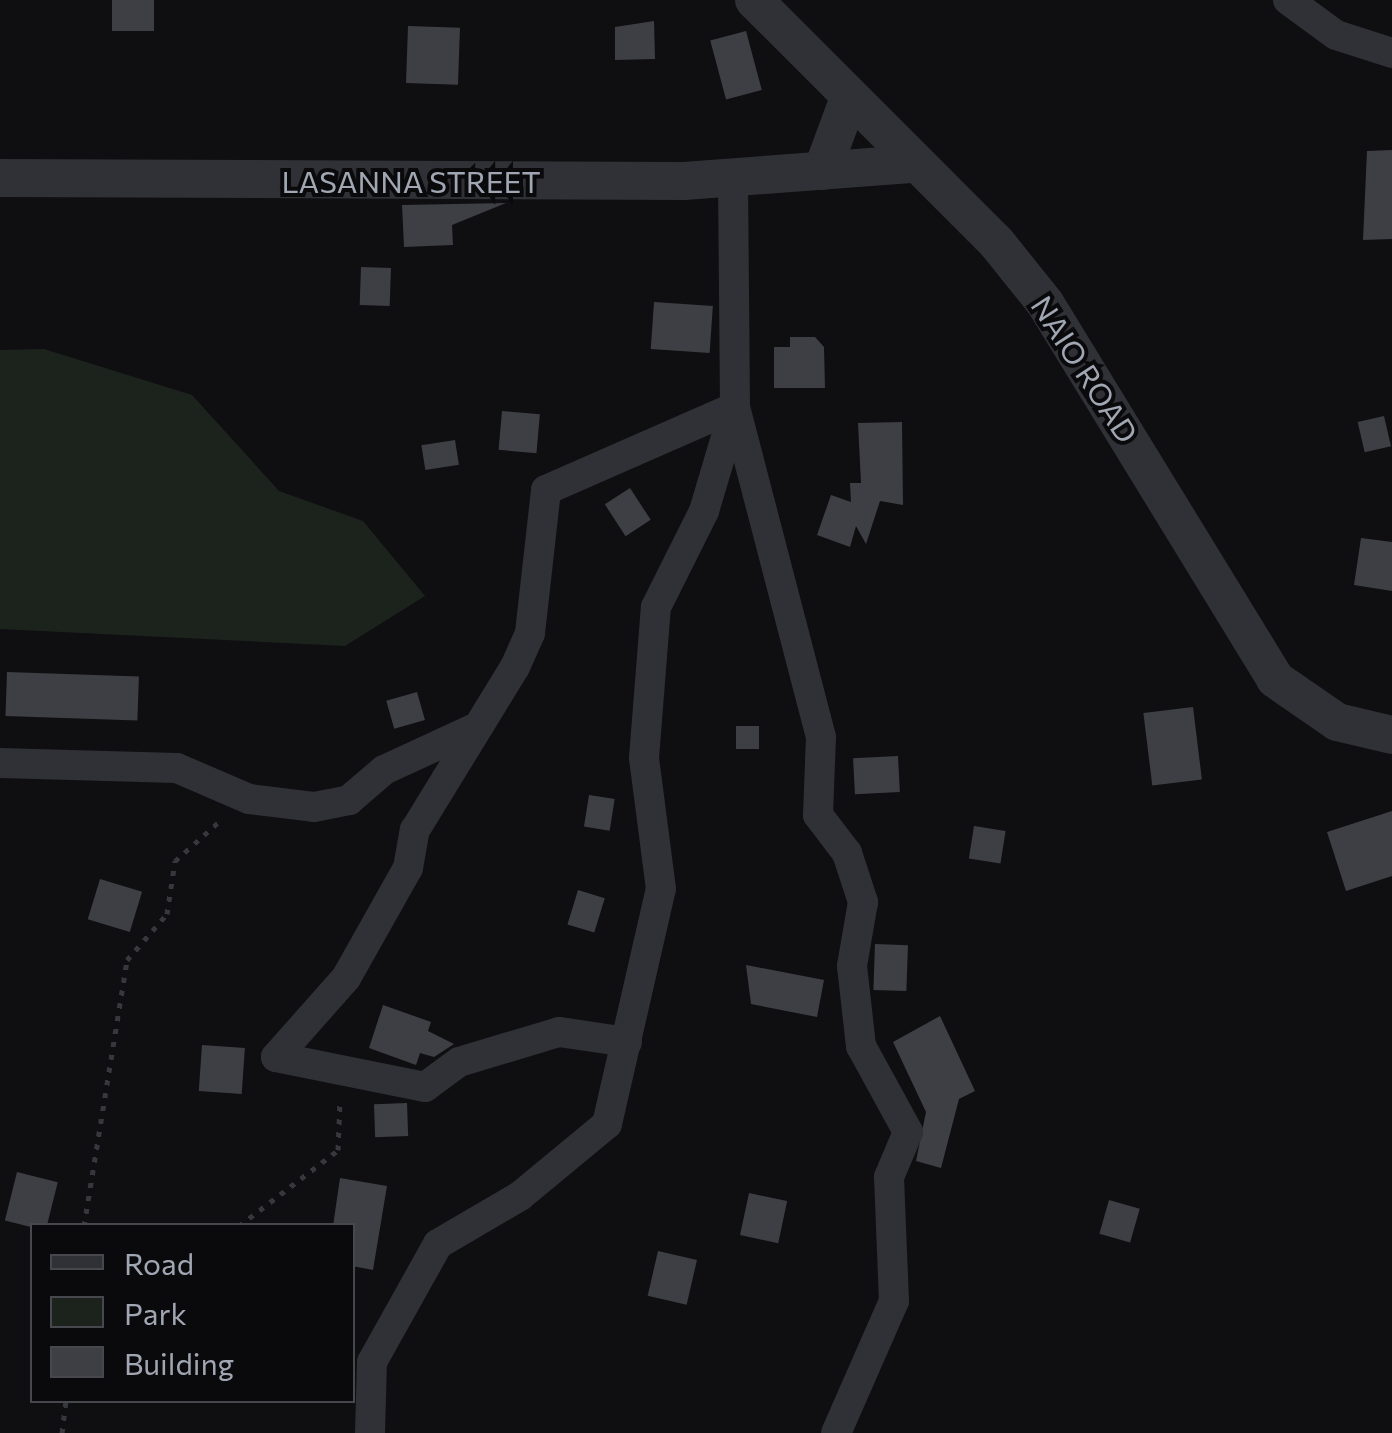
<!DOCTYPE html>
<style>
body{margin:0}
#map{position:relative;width:1392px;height:1433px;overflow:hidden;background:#0f0f11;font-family:Commissioner,sans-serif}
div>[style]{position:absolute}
.green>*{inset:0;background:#1c231d}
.building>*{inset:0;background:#3e3f44;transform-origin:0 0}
.path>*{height:5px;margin-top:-2.5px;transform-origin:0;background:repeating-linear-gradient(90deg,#36383d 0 5px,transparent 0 13px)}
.minor>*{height:30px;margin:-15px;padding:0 15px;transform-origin:15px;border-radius:15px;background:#303136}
.tertiary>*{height:38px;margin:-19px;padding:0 19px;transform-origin:19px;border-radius:19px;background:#303136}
span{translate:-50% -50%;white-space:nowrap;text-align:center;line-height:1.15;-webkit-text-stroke:8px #0a0a0c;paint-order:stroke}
.street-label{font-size:30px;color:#a0a6b2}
.legend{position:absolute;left:30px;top:1223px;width:325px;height:180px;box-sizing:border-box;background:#0a0a0c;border:2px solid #46484e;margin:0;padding:12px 18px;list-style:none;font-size:30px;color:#a0a6b2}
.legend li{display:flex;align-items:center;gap:20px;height:50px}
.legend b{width:50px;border:2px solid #46484e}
</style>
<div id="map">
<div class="green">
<div style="clip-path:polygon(44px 349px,192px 395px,279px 491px,363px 521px,425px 596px,345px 646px,0 629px,0 350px)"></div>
</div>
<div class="building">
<div style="left:112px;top:0;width:42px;height:31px"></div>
<div style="clip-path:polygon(654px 21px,655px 59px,615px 60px,615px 27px)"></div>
<div style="left:408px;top:26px;width:52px;height:57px;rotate:2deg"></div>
<div style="left:746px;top:31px;width:61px;height:37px;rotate:75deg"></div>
<div style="clip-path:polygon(1392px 150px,1392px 239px,1363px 240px,1367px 151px)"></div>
<div style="clip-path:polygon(506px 203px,452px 225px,453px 245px,404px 247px,402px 205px)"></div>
<div style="left:361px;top:267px;width:30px;height:38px;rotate:2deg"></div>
<div style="left:654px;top:302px;width:59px;height:47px;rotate:4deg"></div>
<div style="clip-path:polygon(790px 337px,815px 337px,824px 347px,825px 388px,774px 388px,774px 347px,790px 347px)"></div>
<div style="left:502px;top:411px;width:38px;height:39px;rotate:5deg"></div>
<div style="left:1384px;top:416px;width:31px;height:27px;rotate:77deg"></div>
<div style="clip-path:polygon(902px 422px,903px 505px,880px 501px,866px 544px,856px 526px,850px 547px,817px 535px,831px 495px,851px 502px,850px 483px,861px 483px,858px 423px)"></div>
<div style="left:455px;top:440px;width:25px;height:34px;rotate:81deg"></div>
<div style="left:630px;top:488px;width:38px;height:30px;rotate:57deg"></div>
<div style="clip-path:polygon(1361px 538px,1392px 542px,1392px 591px,1354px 585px)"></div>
<div style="left:7px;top:672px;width:132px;height:44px;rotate:2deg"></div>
<div style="left:417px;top:692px;width:29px;height:32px;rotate:74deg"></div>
<div style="left:1193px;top:707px;width:73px;height:50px;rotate:83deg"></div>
<div style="left:736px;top:726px;width:23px;height:23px"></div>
<div style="left:898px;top:756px;width:36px;height:45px;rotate:87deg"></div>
<div style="left:589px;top:795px;width:26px;height:32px;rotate:9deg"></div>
<div style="clip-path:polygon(1392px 811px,1392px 876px,1346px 891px,1327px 832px)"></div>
<div style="left:974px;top:826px;width:32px;height:33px;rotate:9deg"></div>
<div style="left:100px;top:879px;width:44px;height:42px;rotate:17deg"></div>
<div style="left:578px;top:890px;width:28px;height:36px;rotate:17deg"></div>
<div style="left:875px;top:944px;width:33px;height:46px;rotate:2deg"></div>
<div style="clip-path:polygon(746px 965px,824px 980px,817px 1017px,751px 1004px)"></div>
<div style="clip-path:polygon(383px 1005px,431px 1022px,428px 1031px,454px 1044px,434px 1057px,420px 1053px,416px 1065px,369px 1048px)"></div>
<div style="clip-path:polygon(940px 1016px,975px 1091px,959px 1099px,941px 1168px,916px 1161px,926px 1112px,893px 1042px)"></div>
<div style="left:202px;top:1045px;width:43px;height:46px;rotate:4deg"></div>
<div style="left:407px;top:1103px;width:33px;height:33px;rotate:88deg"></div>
<div style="left:17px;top:1172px;width:42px;height:50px;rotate:14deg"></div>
<div style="clip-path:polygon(340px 1178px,387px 1186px,373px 1270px,352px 1266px,352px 1226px,333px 1226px)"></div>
<div style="left:749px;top:1193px;width:39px;height:43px;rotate:12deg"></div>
<div style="left:1109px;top:1200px;width:32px;height:35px;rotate:16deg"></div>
<div style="left:658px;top:1251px;width:40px;height:46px;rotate:13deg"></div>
</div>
<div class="path">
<div style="left:84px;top:1226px;width:269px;rotate:-80.8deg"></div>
<div style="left:127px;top:960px;width:61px;rotate:-49deg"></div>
<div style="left:167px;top:914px;width:54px;rotate:-81.4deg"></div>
<div style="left:175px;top:861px;width:63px;rotate:-41.8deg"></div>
<div style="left:239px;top:1226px;width:125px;rotate:-37.5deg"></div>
<div style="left:338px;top:1150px;width:49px;rotate:-87.7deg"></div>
<div style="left:62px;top:1433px;width:33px;rotate:-83deg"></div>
</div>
<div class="minor">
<div style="left:1288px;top:0;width:59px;rotate:36.1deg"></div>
<div style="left:1336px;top:35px;width:59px;rotate:17.8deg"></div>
<div style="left:0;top:763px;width:177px;rotate:1.6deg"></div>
<div style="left:177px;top:768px;width:78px;rotate:23.3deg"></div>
<div style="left:249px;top:799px;width:65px;rotate:7deg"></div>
<div style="left:314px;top:807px;width:36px;rotate:-11deg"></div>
<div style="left:349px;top:800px;width:46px;rotate:-40.6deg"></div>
<div style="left:384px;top:770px;width:100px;rotate:-24.8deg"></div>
<div style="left:627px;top:1042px;width:69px;rotate:-171.6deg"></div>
<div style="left:559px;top:1032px;width:104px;rotate:163.3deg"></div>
<div style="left:459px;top:1062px;width:42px;rotate:143.7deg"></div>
<div style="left:425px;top:1087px;width:152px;rotate:-168.6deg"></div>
<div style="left:276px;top:1057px;width:106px;rotate:-48.5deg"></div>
<div style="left:346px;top:978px;width:126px;rotate:-60.6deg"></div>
<div style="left:408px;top:868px;width:39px;rotate:-80deg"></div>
<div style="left:415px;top:830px;width:191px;rotate:-58.5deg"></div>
<div style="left:515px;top:667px;width:37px;rotate:-66deg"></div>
<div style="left:530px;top:633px;width:144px;rotate:-83.6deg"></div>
<div style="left:546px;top:490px;width:206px;rotate:-23.7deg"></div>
<div style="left:735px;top:407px;width:341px;rotate:75.4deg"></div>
<div style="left:821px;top:737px;width:78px;rotate:92.2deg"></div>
<div style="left:818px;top:815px;width:48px;rotate:52.7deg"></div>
<div style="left:847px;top:853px;width:52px;rotate:71.9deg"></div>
<div style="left:863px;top:902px;width:65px;rotate:99.8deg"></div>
<div style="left:852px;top:966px;width:81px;rotate:83.6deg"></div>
<div style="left:861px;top:1046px;width:98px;rotate:61.3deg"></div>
<div style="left:908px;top:1132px;width:49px;rotate:112.9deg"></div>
<div style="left:889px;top:1177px;width:124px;rotate:87.7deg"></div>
<div style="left:894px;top:1301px;width:144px;rotate:113.7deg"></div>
<div style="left:370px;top:1433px;width:71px;rotate:-88.4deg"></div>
<div style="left:372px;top:1362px;width:135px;rotate:-60.8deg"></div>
<div style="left:438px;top:1244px;width:95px;rotate:-30.3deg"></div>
<div style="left:520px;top:1196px;width:113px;rotate:-39.6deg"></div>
<div style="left:607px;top:1124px;width:241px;rotate:-77.1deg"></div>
<div style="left:661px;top:889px;width:132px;rotate:-97.4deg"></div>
<div style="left:644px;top:758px;width:151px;rotate:-85.5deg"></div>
<div style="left:656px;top:607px;width:107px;rotate:-63.4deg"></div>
<div style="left:704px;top:511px;width:109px;rotate:-73.4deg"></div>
<div style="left:735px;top:407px;width:229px;rotate:-90.5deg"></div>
</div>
<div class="tertiary">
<div style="left:754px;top:0;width:342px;rotate:45deg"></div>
<div style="left:996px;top:242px;width:78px;rotate:51.2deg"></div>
<div style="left:1045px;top:303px;width:441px;rotate:58.5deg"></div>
<div style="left:1275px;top:679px;width:75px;rotate:34.7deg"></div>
<div style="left:1337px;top:722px;width:57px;rotate:13.3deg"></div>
<div style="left:822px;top:171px;width:78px;rotate:-69.7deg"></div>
<div style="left:0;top:178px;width:684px;rotate:0.25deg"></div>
<div style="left:684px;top:181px;width:227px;rotate:-4.3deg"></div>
</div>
<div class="street-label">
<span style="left:411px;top:181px">LASANNA STREET</span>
<span style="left:1085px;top:369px;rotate:57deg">NAIO ROAD</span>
</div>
<ul class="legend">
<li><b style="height:12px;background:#303136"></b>Road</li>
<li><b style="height:28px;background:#1c231d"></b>Park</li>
<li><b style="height:28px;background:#3e3f44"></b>Building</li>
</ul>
</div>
